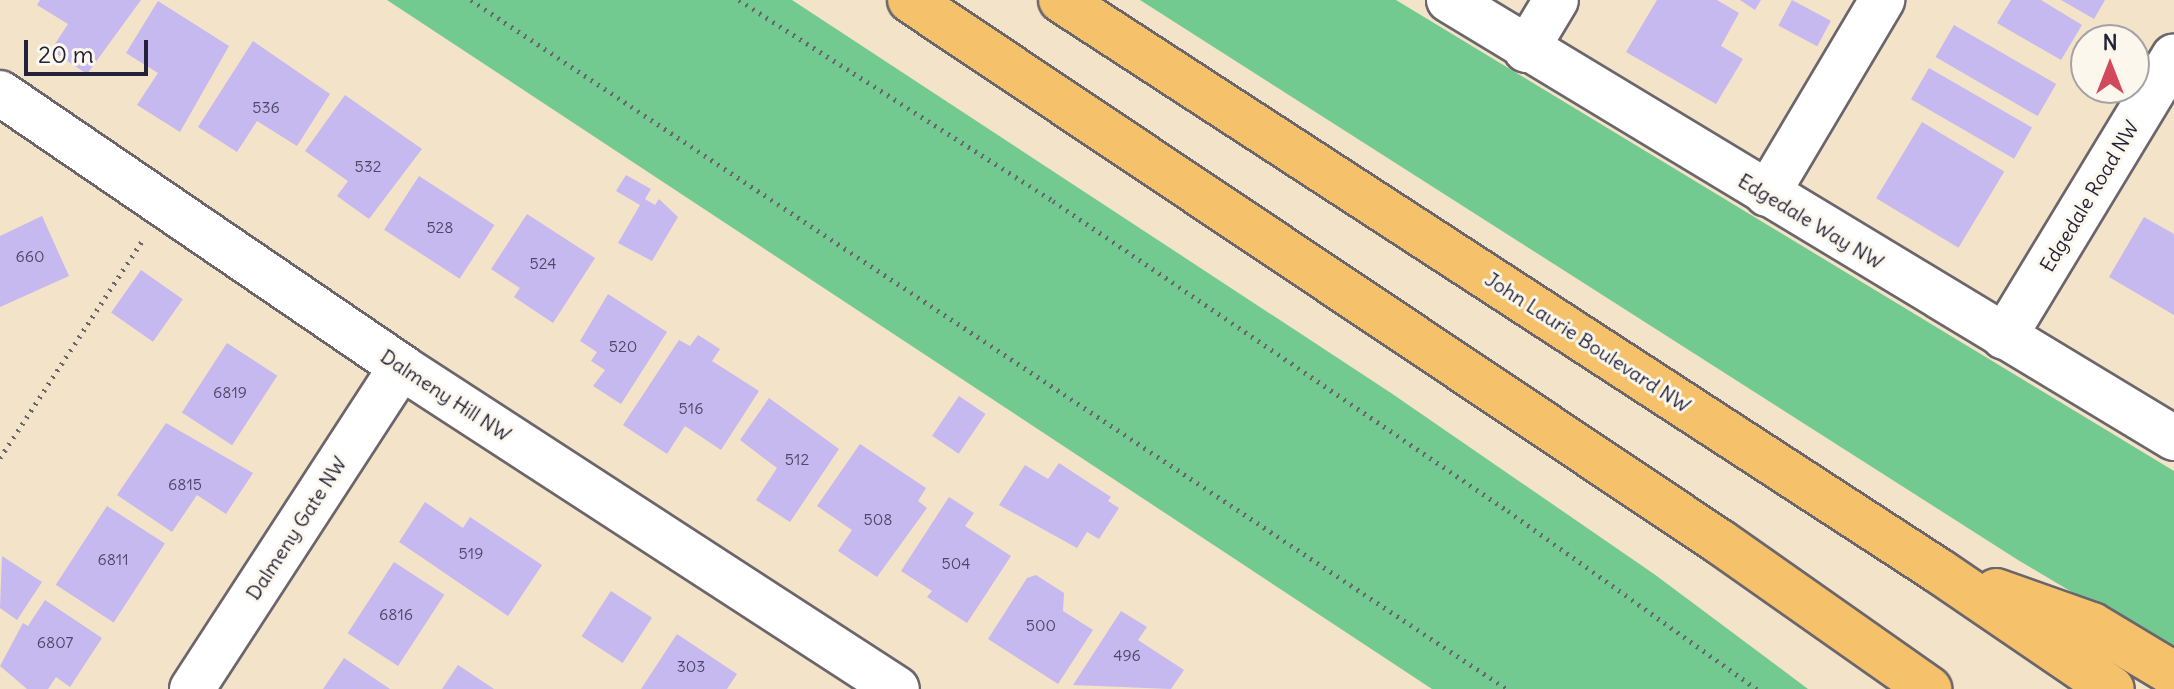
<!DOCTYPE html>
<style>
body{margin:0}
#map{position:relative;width:2174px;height:689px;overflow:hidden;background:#f3e3c8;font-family:Delius,sans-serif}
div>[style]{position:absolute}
.green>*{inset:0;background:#72ca90}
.building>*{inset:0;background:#c5b9ef;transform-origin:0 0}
.path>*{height:5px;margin-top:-2.5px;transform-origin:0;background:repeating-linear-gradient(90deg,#6b666c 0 2px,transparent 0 8px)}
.roads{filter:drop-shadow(2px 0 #6b666c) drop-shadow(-2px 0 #6b666c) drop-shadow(0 2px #6b666c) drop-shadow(0 -2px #6b666c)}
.minor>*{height:44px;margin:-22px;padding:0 22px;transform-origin:22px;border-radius:22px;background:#fff}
.major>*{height:44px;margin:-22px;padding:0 22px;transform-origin:22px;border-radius:22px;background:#f5c16b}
span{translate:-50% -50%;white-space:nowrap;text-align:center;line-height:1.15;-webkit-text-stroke:6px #fbf7ec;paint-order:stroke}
.number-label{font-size:16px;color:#4b4868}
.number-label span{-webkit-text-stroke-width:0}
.street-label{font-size:20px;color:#22223b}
.north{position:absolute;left:2070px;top:24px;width:80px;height:80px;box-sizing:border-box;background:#fbf7ec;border:2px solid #a4a2a5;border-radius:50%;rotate:0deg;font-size:22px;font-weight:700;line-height:32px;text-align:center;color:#22223b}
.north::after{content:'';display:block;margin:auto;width:28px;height:36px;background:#d1495b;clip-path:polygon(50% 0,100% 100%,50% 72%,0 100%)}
.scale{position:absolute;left:24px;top:40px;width:124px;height:36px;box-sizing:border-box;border:4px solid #22223b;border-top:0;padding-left:10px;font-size:24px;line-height:28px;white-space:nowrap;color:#22223b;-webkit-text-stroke:6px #fbf7ec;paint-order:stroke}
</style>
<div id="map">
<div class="green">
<div style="clip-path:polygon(387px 0,792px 0,1391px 393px,1654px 574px,1808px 689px,1432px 689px)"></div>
<div style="clip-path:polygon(1140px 0,1396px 0,2174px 471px,2174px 653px,2018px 560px)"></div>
</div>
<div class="building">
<div style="clip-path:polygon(40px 0,141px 0,87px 74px,51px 50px,68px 24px,37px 5px)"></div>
<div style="clip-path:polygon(1657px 0,1717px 0,1739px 13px,1721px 46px,1743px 59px,1716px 104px,1626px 52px)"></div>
<div style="clip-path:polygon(1740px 0,1761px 0,1755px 10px)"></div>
<div style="left:1792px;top:0;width:44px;height:29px;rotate:28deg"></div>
<div style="clip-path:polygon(2011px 0,2041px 0,2082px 25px,2061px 60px,1997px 23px)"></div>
<div style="clip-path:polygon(2061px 0,2105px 0,2094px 19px)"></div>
<div style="clip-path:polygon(158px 1px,229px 46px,180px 132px,137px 105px,158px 73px,126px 53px)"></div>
<div style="left:1954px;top:25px;width:118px;height:37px;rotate:30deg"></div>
<div style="clip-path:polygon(253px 41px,330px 94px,297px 146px,257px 121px,237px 152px,198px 127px)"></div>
<div style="left:1929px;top:68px;width:119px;height:36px;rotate:30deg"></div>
<div style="clip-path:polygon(345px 95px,422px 149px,369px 219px,337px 196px,348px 181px,305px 151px)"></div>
<div style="left:1922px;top:122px;width:96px;height:89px;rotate:31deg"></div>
<div style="clip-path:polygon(626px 175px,651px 189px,645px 199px,655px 205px,659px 199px,678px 217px,652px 261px,618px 243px,640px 205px,616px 191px)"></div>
<div style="left:419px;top:176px;width:90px;height:64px;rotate:33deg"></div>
<div style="clip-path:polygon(527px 214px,595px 258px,553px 323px,514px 297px,520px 288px,491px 269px)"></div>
<div style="clip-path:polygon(42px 216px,69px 276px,0 307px,0 236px)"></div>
<div style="clip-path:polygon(2144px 217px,2174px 234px,2174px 315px,2109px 277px)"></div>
<div style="left:141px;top:270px;width:51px;height:52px;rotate:35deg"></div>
<div style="clip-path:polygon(608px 294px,667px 332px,621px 404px,593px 386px,605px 370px,591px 361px,597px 352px,580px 341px)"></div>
<div style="clip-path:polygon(698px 335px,720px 349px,712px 361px,759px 391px,721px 450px,685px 426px,667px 454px,623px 425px,679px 340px,690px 346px)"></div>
<div style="left:227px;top:343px;width:60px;height:83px;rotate:33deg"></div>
<div style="left:959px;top:396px;width:32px;height:48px;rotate:34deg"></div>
<div style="clip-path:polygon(769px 398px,839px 449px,790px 522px,756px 500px,777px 468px,740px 440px)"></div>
<div style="clip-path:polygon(166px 423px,253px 473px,226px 514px,197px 495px,172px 532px,117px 495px)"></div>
<div style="clip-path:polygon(860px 444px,926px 488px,918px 501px,927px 508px,877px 577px,838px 551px,852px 530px,817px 506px)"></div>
<div style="clip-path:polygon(1059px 463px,1111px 497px,1108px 501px,1119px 508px,1099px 539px,1087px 532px,1077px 548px,999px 505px,1025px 465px,1048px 479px)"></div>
<div style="clip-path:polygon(949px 497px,974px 513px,965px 526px,1011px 556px,967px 623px,927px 597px,932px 591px,901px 571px)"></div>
<div style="clip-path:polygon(425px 502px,463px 528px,470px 517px,542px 565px,508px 616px,399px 542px)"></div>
<div style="left:107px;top:506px;width:69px;height:94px;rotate:33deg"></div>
<div style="clip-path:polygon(2px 556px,42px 582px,17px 620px,0 608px)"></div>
<div style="left:394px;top:562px;width:60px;height:85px;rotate:33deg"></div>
<div style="clip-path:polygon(1036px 575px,1064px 593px,1063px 611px,1093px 630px,1058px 684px,988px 639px,1027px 578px)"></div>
<div style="left:611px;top:591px;width:49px;height:54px;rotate:33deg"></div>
<div style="clip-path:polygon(45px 600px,102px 638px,70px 687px,56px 677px,48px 689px,27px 689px,0 666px,23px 623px,28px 626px)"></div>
<div style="clip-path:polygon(1121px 611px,1147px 627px,1138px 640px,1184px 670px,1171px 689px,1073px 685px)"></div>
<div style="clip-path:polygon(677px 634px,737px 674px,727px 689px,641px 689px)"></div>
<div style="clip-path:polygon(344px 658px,390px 689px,323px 689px)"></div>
<div style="clip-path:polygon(458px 665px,494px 689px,442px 689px)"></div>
</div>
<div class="path">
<div style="left:471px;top:0;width:1244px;rotate:33.63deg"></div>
<div style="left:739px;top:0;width:373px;rotate:32.6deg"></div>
<div style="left:1053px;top:201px;width:551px;rotate:34.27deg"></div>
<div style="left:1508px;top:511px;width:306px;rotate:35.6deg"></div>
<div style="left:0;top:458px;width:259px;rotate:-56.8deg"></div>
</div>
<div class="roads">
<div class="minor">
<div style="left:1449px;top:0;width:847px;rotate:31.14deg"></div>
<div style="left:1526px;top:50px;width:58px;rotate:-59deg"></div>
<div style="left:0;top:93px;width:486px;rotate:34.3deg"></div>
<div style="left:401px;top:367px;width:591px;rotate:32.99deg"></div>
<div style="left:1767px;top:194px;width:226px;rotate:-59.3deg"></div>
<div style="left:2004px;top:337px;width:328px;rotate:-58.8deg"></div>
<div style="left:192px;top:689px;width:384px;rotate:-57deg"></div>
</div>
<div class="major">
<div style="left:910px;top:0;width:975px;rotate:33.79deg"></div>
<div style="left:1720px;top:542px;width:256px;rotate:35.1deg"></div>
<div style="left:1061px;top:0;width:1047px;rotate:33.04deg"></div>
<div style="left:1939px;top:571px;width:209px;rotate:34.3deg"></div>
<div style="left:1996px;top:591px;width:102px;rotate:19.5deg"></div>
<div style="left:2092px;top:625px;width:96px;rotate:30.9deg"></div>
</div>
</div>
<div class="number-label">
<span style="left:266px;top:107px">536</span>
<span style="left:368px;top:166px">532</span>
<span style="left:440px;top:227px">528</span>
<span style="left:30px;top:256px">660</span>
<span style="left:543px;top:263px">524</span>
<span style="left:623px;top:346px">520</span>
<span style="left:230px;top:392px">6819</span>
<span style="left:691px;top:408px">516</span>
<span style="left:797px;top:459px">512</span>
<span style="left:185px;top:484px">6815</span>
<span style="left:878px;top:519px">508</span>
<span style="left:471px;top:553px">519</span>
<span style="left:113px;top:559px">6811</span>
<span style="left:956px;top:563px">504</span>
<span style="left:396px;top:614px">6816</span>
<span style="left:1041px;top:625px">500</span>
<span style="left:55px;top:642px">6807</span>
<span style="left:1127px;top:655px">496</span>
<span style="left:691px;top:666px">303</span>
</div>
<div class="street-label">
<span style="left:2089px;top:196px;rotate:-59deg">Edgedale Road NW</span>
<span style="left:1811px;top:221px;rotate:31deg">Edgedale Way NW</span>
<span style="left:1588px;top:342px;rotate:33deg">John Laurie Boulevard NW</span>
<span style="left:446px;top:395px;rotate:33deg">Dalmeny Hill NW</span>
<span style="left:296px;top:528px;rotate:-57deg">Dalmeny Gate NW</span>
</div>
<div class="north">N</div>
<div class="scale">20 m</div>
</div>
